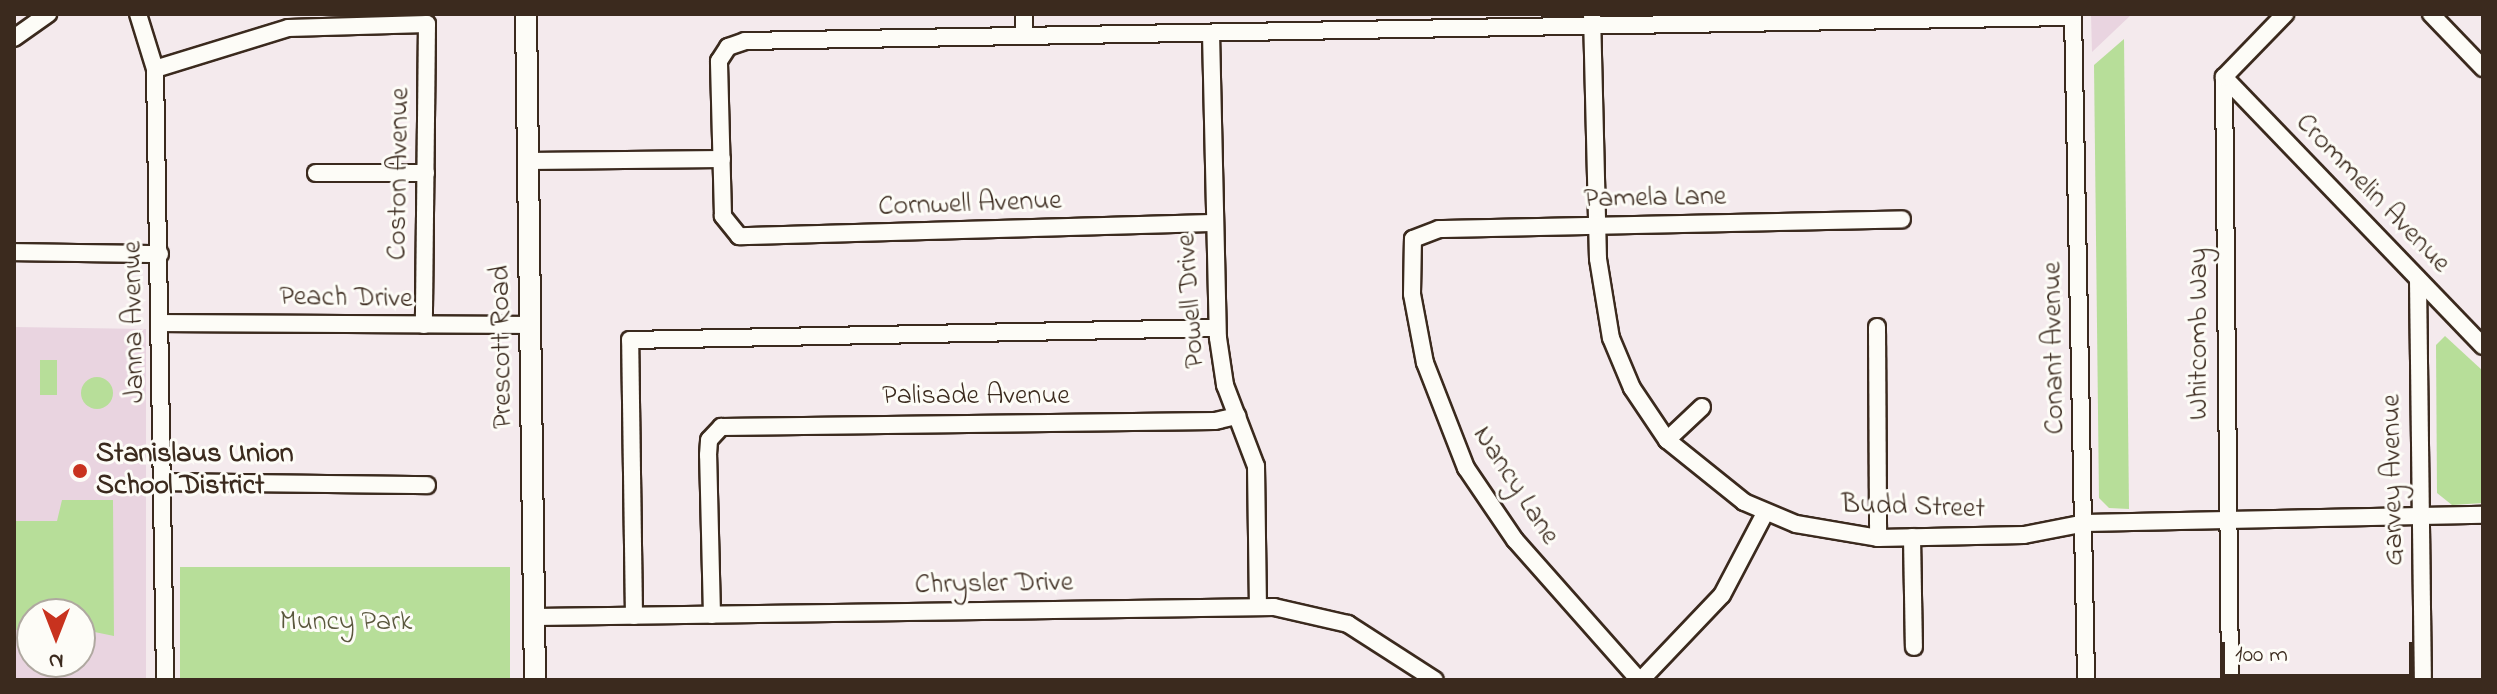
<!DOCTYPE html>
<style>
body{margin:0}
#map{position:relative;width:2497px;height:694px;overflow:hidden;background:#f4eaed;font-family:"Indie Flower",sans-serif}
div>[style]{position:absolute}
.built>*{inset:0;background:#e9d4e0}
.green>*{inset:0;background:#b7de99;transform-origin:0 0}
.round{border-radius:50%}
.roads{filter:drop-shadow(2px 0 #3b2a1e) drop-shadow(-2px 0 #3b2a1e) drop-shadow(0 2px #3b2a1e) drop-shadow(0 -2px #3b2a1e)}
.minor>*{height:16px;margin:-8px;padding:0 8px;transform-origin:8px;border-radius:8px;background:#fdfcf7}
.major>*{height:20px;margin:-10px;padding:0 10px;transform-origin:10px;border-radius:10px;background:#fdfcf7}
.dots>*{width:22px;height:22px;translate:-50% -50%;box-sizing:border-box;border:4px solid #fdfcf7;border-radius:50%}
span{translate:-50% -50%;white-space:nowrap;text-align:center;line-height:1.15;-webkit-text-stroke:6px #fdfcf7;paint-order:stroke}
.street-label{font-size:28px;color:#3b2a1e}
.poi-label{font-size:28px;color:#3b2a1e;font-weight:700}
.left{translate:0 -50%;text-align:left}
.park-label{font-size:28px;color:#5a573d}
.frame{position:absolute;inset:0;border:16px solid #3b2a1e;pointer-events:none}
.north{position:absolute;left:16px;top:598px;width:80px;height:80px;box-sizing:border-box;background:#fdfcf7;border:2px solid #afa8a0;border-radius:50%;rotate:180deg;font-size:22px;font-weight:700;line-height:32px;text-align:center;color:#3b2a1e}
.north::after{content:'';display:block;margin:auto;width:28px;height:36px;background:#c8321e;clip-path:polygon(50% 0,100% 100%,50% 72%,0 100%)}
.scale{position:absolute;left:2221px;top:642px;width:192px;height:36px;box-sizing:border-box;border:4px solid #3b2a1e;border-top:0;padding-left:10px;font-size:24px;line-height:28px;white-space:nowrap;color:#3b2a1e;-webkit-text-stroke:6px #fdfcf7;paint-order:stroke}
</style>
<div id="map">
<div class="built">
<div style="clip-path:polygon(2091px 14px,2132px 14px,2092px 52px)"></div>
<div style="clip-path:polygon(evenodd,14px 327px,146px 329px,146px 680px,14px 680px,14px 327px,32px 614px,80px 614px,80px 662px,32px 662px,32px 614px)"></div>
</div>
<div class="green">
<div style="clip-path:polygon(2124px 39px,2129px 509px,2109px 508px,2099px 498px,2094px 65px)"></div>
<div style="clip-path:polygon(2445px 336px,2483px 371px,2483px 503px,2452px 505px,2437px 493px,2436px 345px)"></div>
<div style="left:40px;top:360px;width:17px;height:35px"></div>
<div class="round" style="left:81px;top:377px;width:32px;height:32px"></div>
<div style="clip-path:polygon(62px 500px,113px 500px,114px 636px,80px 629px,80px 614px,32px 614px,32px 629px,14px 630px,14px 521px,57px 521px)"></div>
<div style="left:180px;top:567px;width:330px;height:113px"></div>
</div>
<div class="roads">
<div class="minor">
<div style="left:138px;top:14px;width:58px;rotate:72.8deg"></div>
<div style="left:155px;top:69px;width:611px;rotate:89.06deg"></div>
<div style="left:1024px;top:14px;width:22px;rotate:90deg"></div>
<div style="left:1592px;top:14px;width:245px;rotate:88.6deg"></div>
<div style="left:1598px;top:259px;width:80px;rotate:80.7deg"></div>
<div style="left:1611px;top:338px;width:54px;rotate:67.2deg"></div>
<div style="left:1632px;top:388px;width:63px;rotate:56.1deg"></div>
<div style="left:1667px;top:440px;width:99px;rotate:38.8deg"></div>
<div style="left:1744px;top:502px;width:56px;rotate:22.9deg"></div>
<div style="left:1796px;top:524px;width:83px;rotate:9.7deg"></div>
<div style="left:1878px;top:538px;width:146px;rotate:-1.2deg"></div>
<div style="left:2024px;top:535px;width:62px;rotate:-11.1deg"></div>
<div style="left:2085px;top:523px;width:398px;rotate:-1.2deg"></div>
<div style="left:2073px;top:14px;width:666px;rotate:88.88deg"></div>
<div style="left:2431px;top:14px;width:75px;rotate:46.1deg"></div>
<div style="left:1211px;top:33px;width:305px;rotate:88.7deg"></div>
<div style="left:1218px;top:338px;width:48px;rotate:81.5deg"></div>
<div style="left:1225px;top:385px;width:87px;rotate:69.1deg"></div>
<div style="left:1256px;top:466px;width:141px;rotate:89.2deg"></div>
<div style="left:14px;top:38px;width:42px;rotate:-35.2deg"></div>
<div style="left:155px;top:69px;width:139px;rotate:-17.1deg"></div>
<div style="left:288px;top:28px;width:139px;rotate:-1.6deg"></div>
<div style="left:427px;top:24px;width:301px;rotate:90.6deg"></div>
<div style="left:2224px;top:77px;width:373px;rotate:46.1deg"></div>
<div style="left:528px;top:161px;width:194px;rotate:-0.6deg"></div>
<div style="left:316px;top:173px;width:110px"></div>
<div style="left:1211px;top:223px;width:472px;rotate:178.4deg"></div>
<div style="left:739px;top:236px;width:26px;rotate:-129deg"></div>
<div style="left:723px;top:216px;width:155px;rotate:-91.5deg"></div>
<div style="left:719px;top:61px;width:17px;rotate:-57deg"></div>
<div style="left:728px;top:47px;width:18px;rotate:-19deg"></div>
<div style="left:745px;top:41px;width:1328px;rotate:-1.04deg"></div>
<div style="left:14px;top:252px;width:146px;rotate:0.8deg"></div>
<div style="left:2418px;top:280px;width:400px;rotate:89.3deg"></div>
<div style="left:162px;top:323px;width:368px;rotate:0.3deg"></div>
<div style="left:1877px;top:327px;width:211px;rotate:89.7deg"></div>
<div style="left:1667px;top:440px;width:48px;rotate:-43.3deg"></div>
<div style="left:163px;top:482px;width:264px;rotate:0.7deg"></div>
<div style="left:1912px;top:537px;width:110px;rotate:89deg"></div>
<div style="left:712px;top:615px;width:160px;rotate:-91.4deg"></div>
<div style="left:708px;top:455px;width:15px;rotate:-86deg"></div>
<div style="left:709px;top:440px;width:18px;rotate:-47deg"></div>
<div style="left:721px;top:427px;width:494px;rotate:-0.7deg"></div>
<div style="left:1215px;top:421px;width:23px;rotate:-13deg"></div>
<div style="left:634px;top:616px;width:276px;rotate:-90.8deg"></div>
<div style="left:630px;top:340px;width:587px;rotate:-1.17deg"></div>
<div style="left:535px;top:617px;width:739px;rotate:-0.78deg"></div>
<div style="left:1274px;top:607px;width:76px;rotate:12.9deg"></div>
<div style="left:1348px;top:624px;width:103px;rotate:32.8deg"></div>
<div style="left:1639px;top:680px;width:187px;rotate:-131.5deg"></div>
<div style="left:1515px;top:540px;width:87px;rotate:-124.2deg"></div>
<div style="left:1466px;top:468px;width:113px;rotate:-111.3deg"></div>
<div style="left:1425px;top:363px;width:70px;rotate:-100.7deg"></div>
<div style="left:1412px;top:294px;width:55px;rotate:-89deg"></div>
<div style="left:1413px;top:239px;width:28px;rotate:-21deg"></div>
<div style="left:1439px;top:229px;width:463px;rotate:-1.2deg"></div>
<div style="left:1641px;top:680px;width:117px;rotate:-46.4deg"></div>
<div style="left:1722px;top:595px;width:93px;rotate:-62.3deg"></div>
<div style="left:2230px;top:680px;width:603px;rotate:-90.57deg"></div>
<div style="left:2224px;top:77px;width:88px;rotate:-45.9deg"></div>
</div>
<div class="major">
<div style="left:526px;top:14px;width:666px;rotate:89.23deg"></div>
</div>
</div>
<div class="dots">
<div style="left:80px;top:471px;background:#c8321e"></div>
</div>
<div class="street-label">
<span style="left:400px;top:174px;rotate:-89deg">Coston Avenue</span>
<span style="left:2372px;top:194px;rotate:46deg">Crommelin Avenue</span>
<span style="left:1655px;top:199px;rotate:-1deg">Pamela Lane</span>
<span style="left:970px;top:205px;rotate:-2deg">Cornwell Avenue</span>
<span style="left:346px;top:299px;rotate:1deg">Peach Drive</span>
<span style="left:1192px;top:301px;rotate:-94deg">Powell Drive</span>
<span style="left:135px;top:322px;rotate:-91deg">Janna Avenue</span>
<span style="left:2200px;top:334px;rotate:-90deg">Whitcomb Way</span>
<span style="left:503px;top:347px;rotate:-91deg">Prescott Road</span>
<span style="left:2055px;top:348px;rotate:-91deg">Conant Avenue</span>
<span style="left:976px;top:397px">Palisade Avenue</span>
<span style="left:2394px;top:480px;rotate:-91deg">Garvey Avenue</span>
<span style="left:1515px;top:486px;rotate:57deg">Nancy Lane</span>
<span style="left:1913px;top:508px;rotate:2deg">Budd Street</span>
<span style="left:994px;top:585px;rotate:-1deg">Chrysler Drive</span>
</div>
<div class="poi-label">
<span class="left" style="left:96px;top:471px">Stanislaus Union<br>School District</span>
</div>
<div class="park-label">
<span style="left:346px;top:623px">Muncy Park</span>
</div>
<div class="frame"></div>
<div class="north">N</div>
<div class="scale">100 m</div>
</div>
